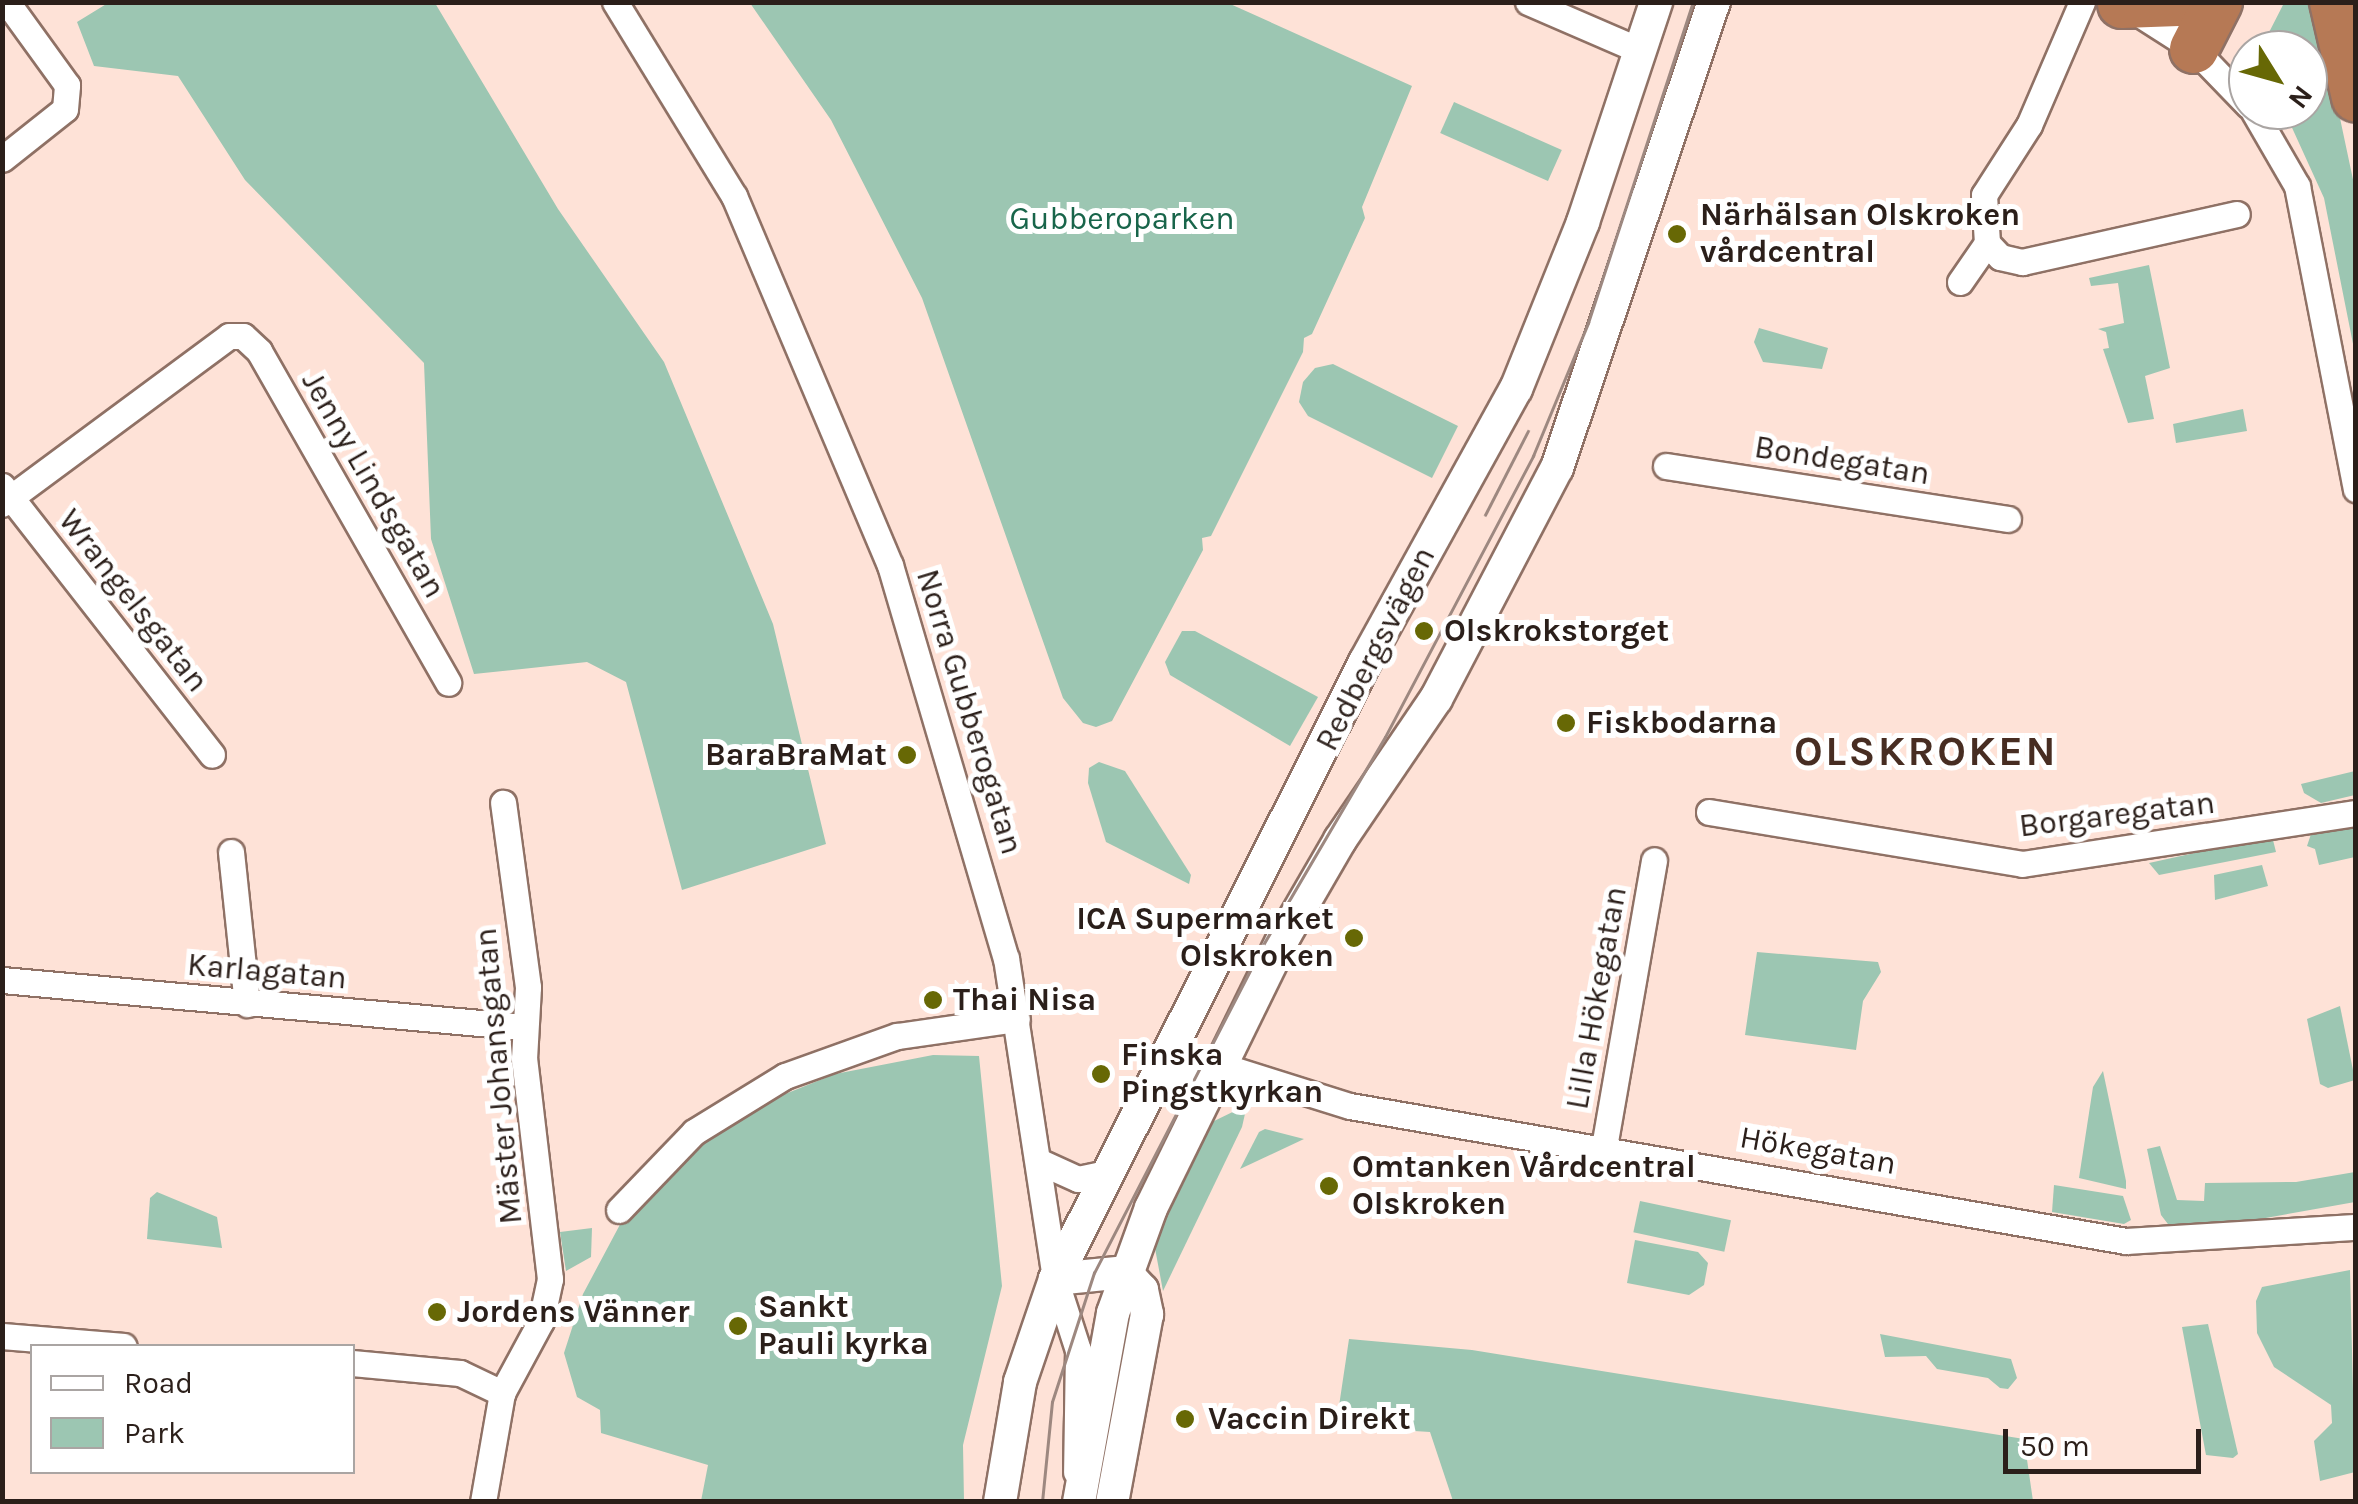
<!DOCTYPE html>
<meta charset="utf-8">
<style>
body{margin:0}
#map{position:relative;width:2358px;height:1504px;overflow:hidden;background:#fee2d7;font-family:Karla,sans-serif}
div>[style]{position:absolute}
.green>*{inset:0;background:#9cc6b2;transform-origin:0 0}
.roads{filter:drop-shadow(2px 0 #8f7165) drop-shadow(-2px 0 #8f7165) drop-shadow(0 2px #8f7165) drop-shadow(0 -2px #8f7165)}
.minor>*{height:25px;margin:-12.5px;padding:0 12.5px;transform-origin:12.5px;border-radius:12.5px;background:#fff}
.tertiary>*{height:32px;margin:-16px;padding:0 16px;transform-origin:16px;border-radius:16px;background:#fff}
.motorway>*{height:48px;margin:-24px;padding:0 24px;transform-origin:24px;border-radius:24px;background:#b67955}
.tram>*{height:2.5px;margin:-1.25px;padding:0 1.25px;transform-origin:1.25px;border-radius:1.25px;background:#9d8880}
.dots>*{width:28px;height:28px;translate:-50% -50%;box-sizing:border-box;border:5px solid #fff;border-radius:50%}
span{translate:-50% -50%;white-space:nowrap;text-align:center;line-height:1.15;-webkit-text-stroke:10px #fff;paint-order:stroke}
.poi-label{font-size:32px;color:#2b1f1a;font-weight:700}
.left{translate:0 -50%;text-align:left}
.right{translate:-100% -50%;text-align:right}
.park-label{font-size:32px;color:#18654a}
.street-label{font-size:32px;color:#2b1f1a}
.district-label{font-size:42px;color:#472d22;font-weight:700;letter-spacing:2.5px}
.frame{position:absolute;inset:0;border:5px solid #2b1f1a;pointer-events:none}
.legend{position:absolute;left:30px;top:1344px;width:325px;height:130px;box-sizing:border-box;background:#fff;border:2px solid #aaa5a3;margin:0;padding:12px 18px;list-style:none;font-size:30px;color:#2b1f1a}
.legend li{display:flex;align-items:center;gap:20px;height:50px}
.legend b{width:50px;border:2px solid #aaa5a3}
.north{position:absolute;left:2228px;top:30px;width:100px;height:100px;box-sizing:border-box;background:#fff;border:2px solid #aaa5a3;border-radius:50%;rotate:127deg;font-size:28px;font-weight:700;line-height:40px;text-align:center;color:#2b1f1a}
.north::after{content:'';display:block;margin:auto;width:35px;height:45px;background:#676805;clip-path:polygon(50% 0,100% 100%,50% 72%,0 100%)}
.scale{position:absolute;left:2003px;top:1429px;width:198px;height:45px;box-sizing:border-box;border:5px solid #2b1f1a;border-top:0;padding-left:12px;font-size:30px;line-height:35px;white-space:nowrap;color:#2b1f1a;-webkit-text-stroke:8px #fff;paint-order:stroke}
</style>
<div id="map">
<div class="green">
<div style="clip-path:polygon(108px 3px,435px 3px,558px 209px,664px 362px,773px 624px,826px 844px,682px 890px,626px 682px,587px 662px,474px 674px,431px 539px,424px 363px,245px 180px,178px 76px,94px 66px,77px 22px)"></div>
<div style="clip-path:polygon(750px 3px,1228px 3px,1412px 86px,1362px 207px,1365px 218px,1312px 334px,1304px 338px,1303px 352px,1211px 536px,1202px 538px,1203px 550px,1112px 721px,1096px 727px,1083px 723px,1063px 698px,922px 298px,831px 120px)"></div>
<div style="clip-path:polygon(2284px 3px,2316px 5px,2355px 189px,2355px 354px,2324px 198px,2284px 110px,2308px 110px,2308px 50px,2260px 50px)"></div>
<div style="left:1454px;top:102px;width:118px;height:34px;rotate:24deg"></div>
<div style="clip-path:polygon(2149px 265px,2170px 368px,2145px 376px,2154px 419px,2128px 423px,2103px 349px,2109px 348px,2106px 332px,2098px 329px,2124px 323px,2118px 283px,2091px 286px,2089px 278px)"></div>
<div style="clip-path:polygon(1759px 328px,1828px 348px,1822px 369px,1763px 362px,1754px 342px)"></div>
<div style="clip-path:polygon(1333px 364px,1458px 426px,1432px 478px,1308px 416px,1299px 402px,1303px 382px,1315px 368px)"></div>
<div style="clip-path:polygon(2243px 409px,2247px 431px,2176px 443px,2173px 424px)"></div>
<div style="clip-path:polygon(1182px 631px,1195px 631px,1318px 697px,1290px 746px,1170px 675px,1165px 662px)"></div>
<div style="clip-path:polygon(1099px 762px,1125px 771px,1191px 875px,1189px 884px,1106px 842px,1088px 783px,1089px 768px)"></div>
<div style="clip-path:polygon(2355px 771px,2355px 795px,2321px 803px,2304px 793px,2301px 784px)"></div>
<div style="clip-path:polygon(2355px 820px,2355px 857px,2319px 865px,2315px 849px,2307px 846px,2311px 834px)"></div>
<div style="clip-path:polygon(2272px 836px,2276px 852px,2159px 875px,2149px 863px)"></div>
<div style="clip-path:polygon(2262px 865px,2268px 886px,2215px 900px,2214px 875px)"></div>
<div style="clip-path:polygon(1757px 952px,1878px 962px,1881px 972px,1863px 1001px,1856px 1050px,1745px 1035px)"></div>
<div style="clip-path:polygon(2340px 1006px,2355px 1080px,2328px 1088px,2320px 1084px,2307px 1019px)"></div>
<div style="clip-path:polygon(933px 1055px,979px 1056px,1002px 1286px,963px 1445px,964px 1501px,701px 1501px,708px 1465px,601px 1433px,600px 1410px,577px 1397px,564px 1353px,583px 1294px,624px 1217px,730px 1116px,835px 1074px)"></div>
<div style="clip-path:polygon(2103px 1071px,2126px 1181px,2126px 1189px,2079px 1178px,2093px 1087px)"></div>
<div style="clip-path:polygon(1247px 1105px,1242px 1127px,1163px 1291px,1154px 1243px,1210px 1123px)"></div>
<div style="clip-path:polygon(1265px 1129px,1304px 1139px,1240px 1169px,1259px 1132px)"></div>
<div style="clip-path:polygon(2160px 1146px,2177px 1200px,2204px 1201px,2205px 1183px,2296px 1182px,2355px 1172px,2355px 1202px,2221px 1226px,2171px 1228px,2161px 1215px,2147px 1149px)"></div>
<div style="clip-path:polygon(2054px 1185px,2123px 1196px,2131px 1220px,2124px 1224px,2052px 1212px)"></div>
<div style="clip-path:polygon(157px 1192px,217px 1217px,222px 1248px,147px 1239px,150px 1198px)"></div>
<div style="left:1640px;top:1201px;width:93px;height:32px;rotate:12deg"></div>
<div style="clip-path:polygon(592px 1228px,591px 1257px,566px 1271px,560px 1232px)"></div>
<div style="clip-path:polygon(1635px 1240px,1698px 1252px,1708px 1263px,1704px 1285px,1689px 1295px,1627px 1283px)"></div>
<div style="clip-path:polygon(2350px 1270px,2355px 1472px,2320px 1481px,2314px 1441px,2332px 1423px,2331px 1405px,2274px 1367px,2257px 1333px,2256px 1301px,2262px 1287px)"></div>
<div style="clip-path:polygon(2208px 1324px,2238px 1454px,2233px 1458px,2206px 1455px,2182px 1327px)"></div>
<div style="clip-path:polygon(1880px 1334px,2011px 1359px,2017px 1378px,2008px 1389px,2000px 1388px,1988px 1378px,1937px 1369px,1926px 1356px,1885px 1357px)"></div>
<div style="clip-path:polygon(1349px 1339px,1472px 1350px,2024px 1439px,2033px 1501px,1453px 1501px,1430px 1432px,1336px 1426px)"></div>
</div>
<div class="roads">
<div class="minor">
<div style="left:615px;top:2px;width:228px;rotate:58.5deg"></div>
<div style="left:734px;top:196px;width:401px;rotate:67.1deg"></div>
<div style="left:890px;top:565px;width:410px;rotate:73.6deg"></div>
<div style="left:1006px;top:958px;width:325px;rotate:81.3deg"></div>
<div style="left:1055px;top:1279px;width:75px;rotate:72.1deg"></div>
<div style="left:1078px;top:1350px;width:122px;rotate:90.9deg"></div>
<div style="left:1528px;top:2px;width:121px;rotate:23.4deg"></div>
<div style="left:2082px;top:2px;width:134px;rotate:113.3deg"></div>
<div style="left:2029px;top:125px;width:83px;rotate:122.7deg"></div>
<div style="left:1984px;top:195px;width:48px;rotate:86.4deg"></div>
<div style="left:1987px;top:243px;width:19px;rotate:47deg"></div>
<div style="left:2000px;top:257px;width:23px;rotate:13deg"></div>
<div style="left:2022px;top:262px;width:220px;rotate:-12.6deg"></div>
<div style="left:2133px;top:10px;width:72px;rotate:32.6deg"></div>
<div style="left:2194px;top:49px;width:78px;rotate:46deg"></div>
<div style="left:2253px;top:110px;width:88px;rotate:59.9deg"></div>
<div style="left:2297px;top:186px;width:309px;rotate:79deg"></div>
<div style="left:2px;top:159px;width:80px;rotate:-38.4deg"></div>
<div style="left:65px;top:109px;width:24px;rotate:-85deg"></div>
<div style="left:67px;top:85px;width:102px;rotate:-125.9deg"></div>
<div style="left:1960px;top:282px;width:47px;rotate:-55.3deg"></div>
<div style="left:1666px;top:466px;width:346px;rotate:8.8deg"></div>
<div style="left:2px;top:486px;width:341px;rotate:52deg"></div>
<div style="left:2px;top:504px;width:282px;rotate:-36.5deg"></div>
<div style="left:229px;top:336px;width:14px"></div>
<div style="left:243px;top:336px;width:22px;rotate:43deg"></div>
<div style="left:259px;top:351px;width:382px;rotate:60.3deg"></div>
<div style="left:1709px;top:812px;width:317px;rotate:9.4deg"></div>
<div style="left:2022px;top:864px;width:338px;rotate:-8.7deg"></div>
<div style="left:231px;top:852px;width:153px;rotate:84deg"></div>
<div style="left:2px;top:980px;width:525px;rotate:5.14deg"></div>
<div style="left:1156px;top:1074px;width:66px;rotate:-6.9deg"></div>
<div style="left:1222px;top:1066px;width:134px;rotate:17.4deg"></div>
<div style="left:1350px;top:1106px;width:788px;rotate:9.87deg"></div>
<div style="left:2126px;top:1241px;width:230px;rotate:-3.5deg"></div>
<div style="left:1604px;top:1147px;width:291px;rotate:-80.1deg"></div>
<div style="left:1038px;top:1161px;width:44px;rotate:24.2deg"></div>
<div style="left:1078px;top:1179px;width:29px;rotate:-12deg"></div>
<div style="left:619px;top:1210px;width:108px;rotate:-46.1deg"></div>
<div style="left:694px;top:1132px;width:107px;rotate:-31.6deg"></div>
<div style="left:785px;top:1076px;width:119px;rotate:-19.7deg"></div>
<div style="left:897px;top:1036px;width:121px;rotate:-8.1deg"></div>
<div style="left:2px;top:1336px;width:122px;rotate:4.7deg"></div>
<div style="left:352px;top:1363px;width:108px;rotate:5.3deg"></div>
<div style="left:460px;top:1373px;width:47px;rotate:25.5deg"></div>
<div style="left:502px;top:1393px;width:111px;rotate:99.9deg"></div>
<div style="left:502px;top:1393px;width:82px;rotate:-61.6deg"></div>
<div style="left:541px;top:1321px;width:43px;rotate:-77.9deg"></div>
<div style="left:550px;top:1279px;width:222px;rotate:-96.7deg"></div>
<div style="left:524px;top:1059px;width:72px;rotate:-86.8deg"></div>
<div style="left:528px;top:987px;width:186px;rotate:-97.7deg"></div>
</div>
<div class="tertiary">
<div style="left:1055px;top:1279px;width:70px;rotate:-5.7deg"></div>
<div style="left:1125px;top:1272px;width:25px;rotate:47deg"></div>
<div style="left:1142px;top:1290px;width:25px;rotate:78deg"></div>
<div style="left:1147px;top:1314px;width:191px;rotate:100.5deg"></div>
<div style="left:1000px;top:1502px;width:122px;rotate:-80.5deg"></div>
<div style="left:1020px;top:1382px;width:109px;rotate:-71.2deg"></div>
<div style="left:1055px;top:1279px;width:690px;rotate:-63.32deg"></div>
<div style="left:1365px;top:662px;width:312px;rotate:-61.1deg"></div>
<div style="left:1516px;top:389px;width:180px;rotate:-68.1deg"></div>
<div style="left:1583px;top:222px;width:232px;rotate:-71.6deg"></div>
<div style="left:1079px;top:1502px;width:192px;rotate:-79.8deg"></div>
<div style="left:1113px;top:1313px;width:112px;rotate:-70.1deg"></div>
<div style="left:1151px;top:1208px;width:304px;rotate:-63.9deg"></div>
<div style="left:1285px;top:935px;width:110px;rotate:-59.9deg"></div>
<div style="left:1340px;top:840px;width:171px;rotate:-55.8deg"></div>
<div style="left:1436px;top:699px;width:261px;rotate:-62.4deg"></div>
<div style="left:1557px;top:468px;width:492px;rotate:-71.4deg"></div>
</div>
<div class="motorway">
<div style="left:2334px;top:2px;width:98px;rotate:77deg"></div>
<div style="left:2122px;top:4px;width:56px;rotate:-2deg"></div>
<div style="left:2194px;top:49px;width:53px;rotate:-62.9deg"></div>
</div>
</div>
<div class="tram">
<div style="left:1485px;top:515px;width:94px;rotate:-62.9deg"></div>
<div style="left:1042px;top:1502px;width:100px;rotate:-84.3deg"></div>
<div style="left:1052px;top:1402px;width:136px;rotate:-72deg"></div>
<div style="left:1094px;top:1273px;width:369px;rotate:-62.7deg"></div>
<div style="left:1263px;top:945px;width:241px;rotate:-59.6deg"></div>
<div style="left:1385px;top:737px;width:318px;rotate:-62.2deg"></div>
<div style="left:1533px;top:456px;width:144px;rotate:-67.5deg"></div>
<div style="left:1588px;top:323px;width:338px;rotate:-71.9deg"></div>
</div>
<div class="dots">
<div style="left:1677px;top:234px;background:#676805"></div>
<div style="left:1424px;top:631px;background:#676805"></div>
<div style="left:1566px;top:723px;background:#676805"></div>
<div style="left:907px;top:755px;background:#676805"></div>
<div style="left:1354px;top:938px;background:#676805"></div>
<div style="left:933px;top:1000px;background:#676805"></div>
<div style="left:1101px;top:1074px;background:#676805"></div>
<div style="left:1329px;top:1186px;background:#676805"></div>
<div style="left:437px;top:1312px;background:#676805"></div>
<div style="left:738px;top:1326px;background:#676805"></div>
<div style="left:1185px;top:1419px;background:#676805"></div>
</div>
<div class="poi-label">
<span class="left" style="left:1700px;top:234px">Närhälsan Olskroken<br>vårdcentral</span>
<span class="left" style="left:1444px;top:631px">Olskrokstorget</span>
<span class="left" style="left:1586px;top:723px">Fiskbodarna</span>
<span class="right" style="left:887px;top:755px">BaraBraMat</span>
<span class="right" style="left:1334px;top:938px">ICA Supermarket<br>Olskroken</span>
<span class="left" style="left:953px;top:1000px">Thai Nisa</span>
<span class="left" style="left:1121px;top:1074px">Finska<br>Pingstkyrkan</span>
<span class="left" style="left:1352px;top:1186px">Omtanken Vårdcentral<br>Olskroken</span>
<span class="left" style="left:758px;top:1326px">Sankt<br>Pauli kyrka</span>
<span class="left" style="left:457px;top:1312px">Jordens Vänner</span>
<span class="left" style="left:1208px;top:1419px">Vaccin Direkt</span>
</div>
<div class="park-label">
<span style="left:1122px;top:219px">Gubberoparken</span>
</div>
<div class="street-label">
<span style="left:1842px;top:461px;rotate:9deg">Bondegatan</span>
<span style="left:373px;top:485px;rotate:60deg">Jenny Lindsgatan</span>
<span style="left:133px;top:601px;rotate:52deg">Wrangelsgatan</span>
<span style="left:1376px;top:649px;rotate:-63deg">Redbergsvägen</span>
<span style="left:969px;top:712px;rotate:73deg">Norra Gubberogatan</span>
<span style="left:2117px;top:815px;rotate:-7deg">Borgaregatan</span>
<span style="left:267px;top:972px;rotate:5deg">Karlagatan</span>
<span style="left:1597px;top:998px;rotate:-80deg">Lilla Hökegatan</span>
<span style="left:499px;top:1076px;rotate:-95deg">Mäster Johansgatan</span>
<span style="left:1818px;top:1151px;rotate:10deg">Hökegatan</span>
</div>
<div class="district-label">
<span style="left:1926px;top:751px">OLSKROKEN</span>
</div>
<div class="frame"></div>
<ul class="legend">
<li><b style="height:12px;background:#fff"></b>Road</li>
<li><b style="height:28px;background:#9cc6b2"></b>Park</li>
</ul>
<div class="north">N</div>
<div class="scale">50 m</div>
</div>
